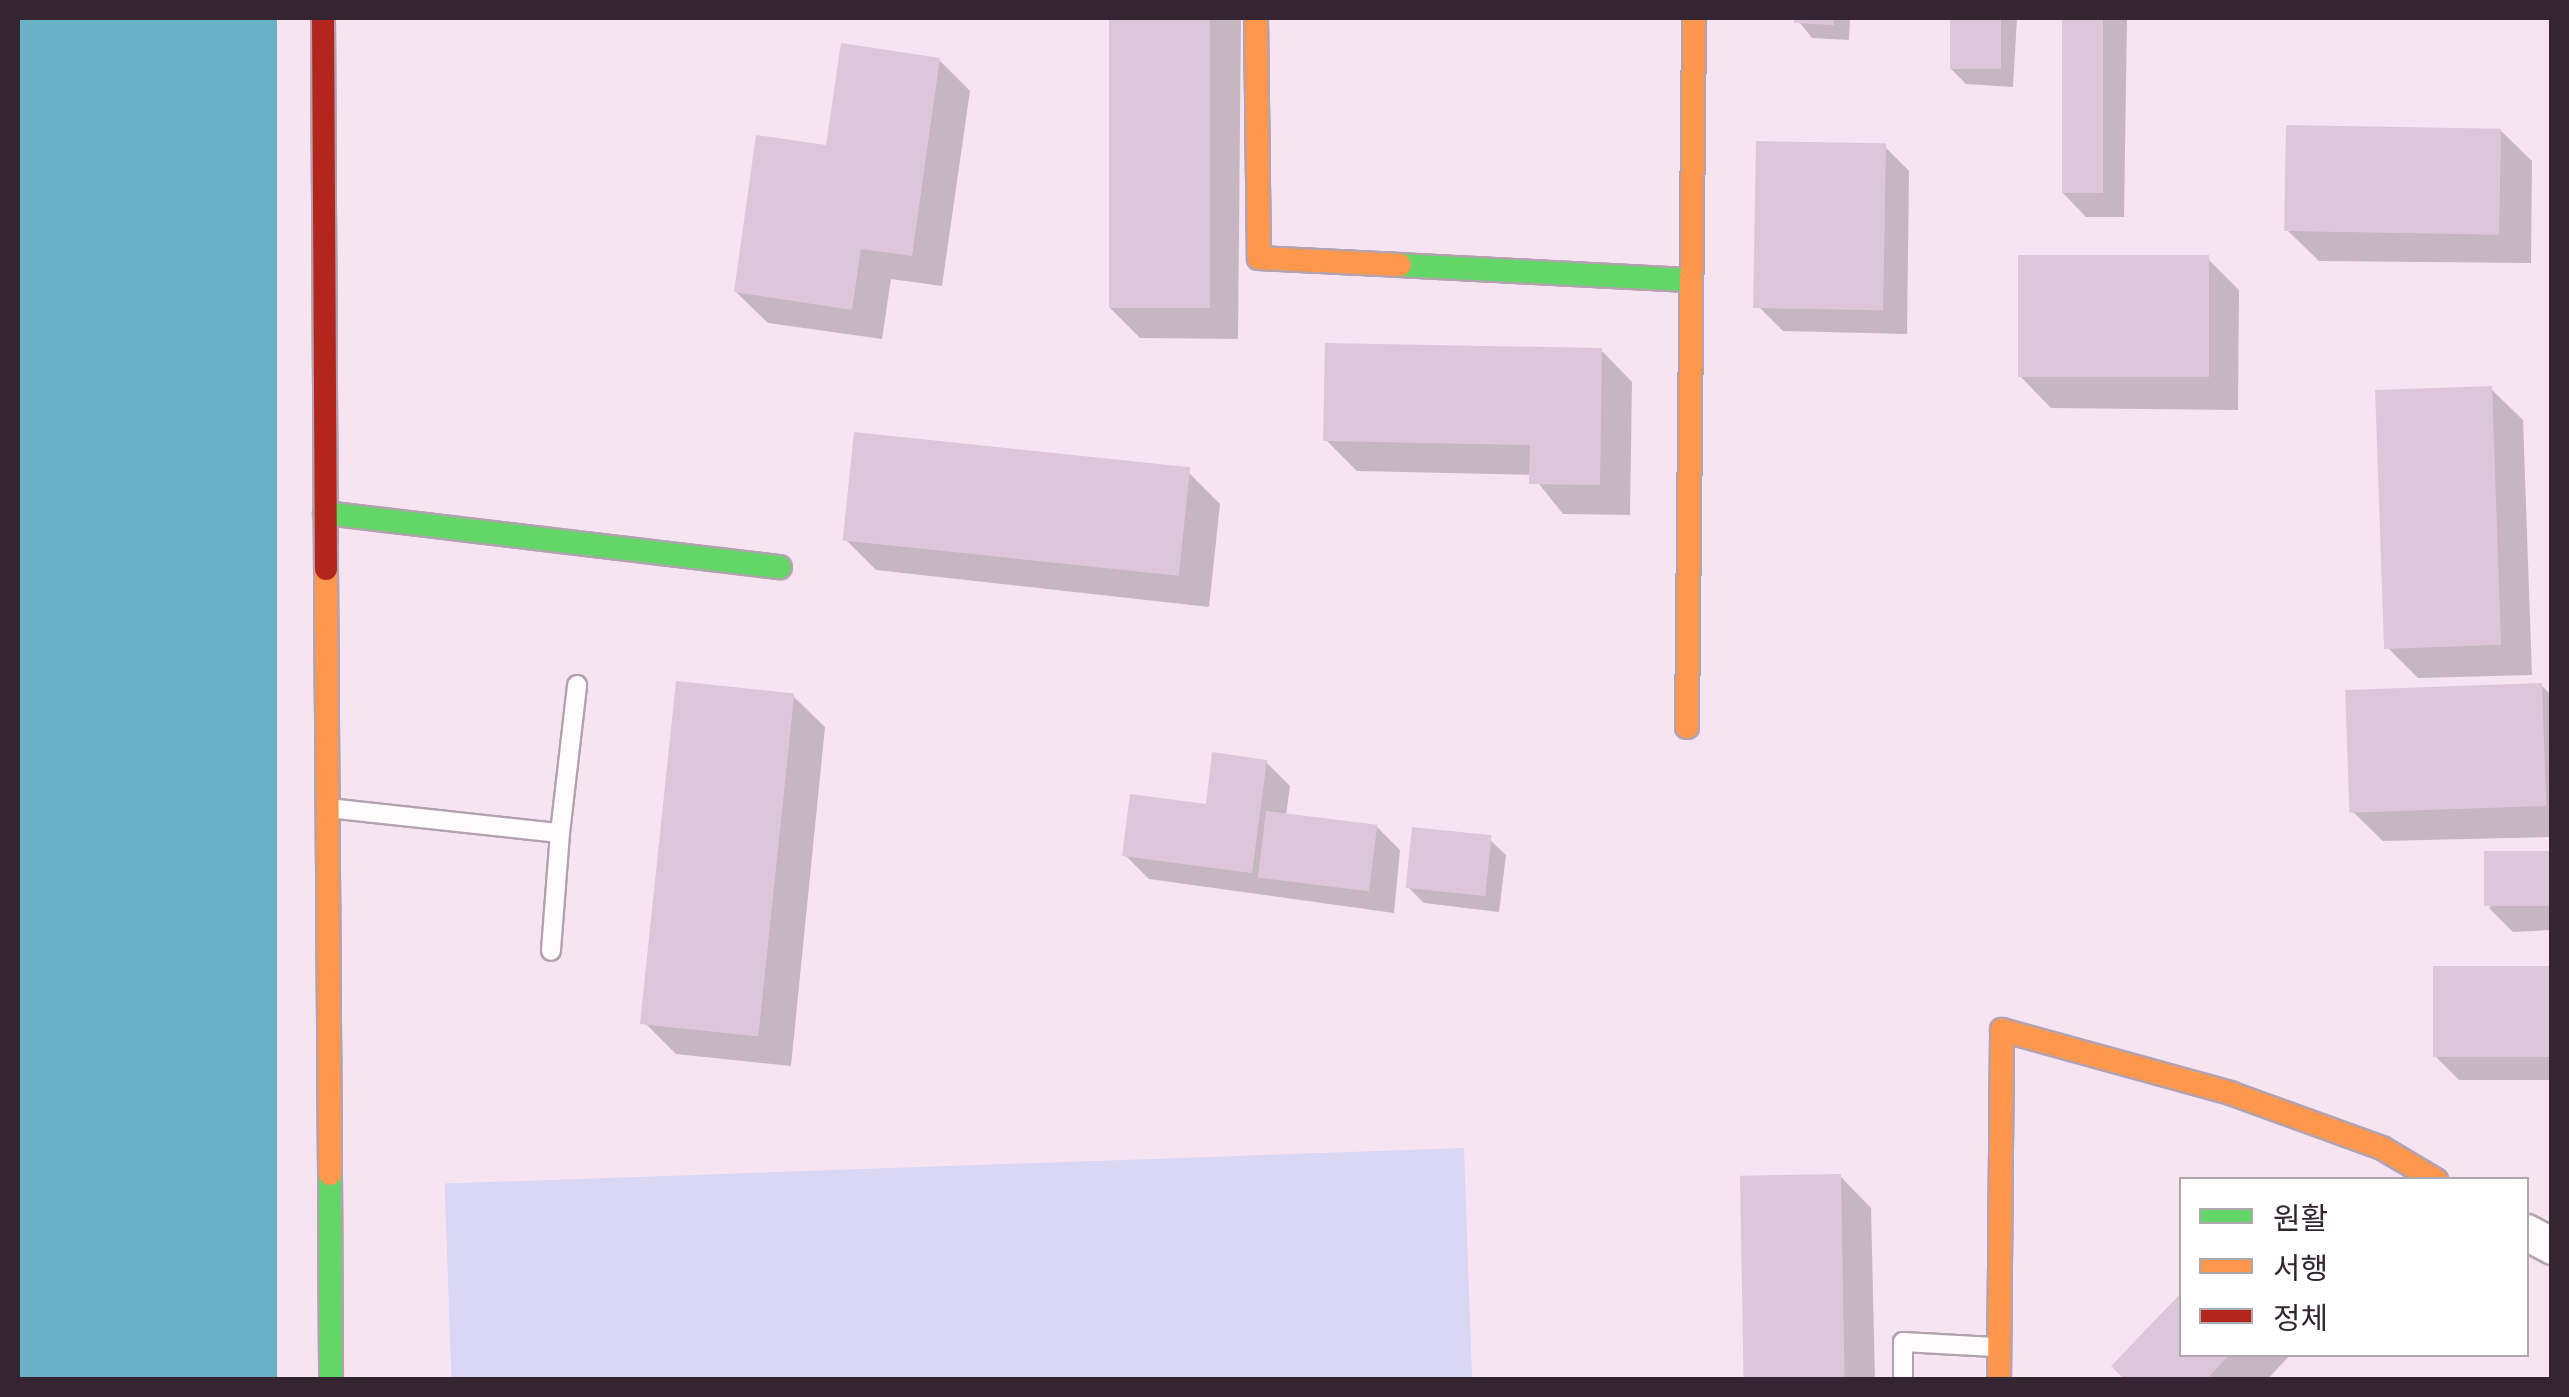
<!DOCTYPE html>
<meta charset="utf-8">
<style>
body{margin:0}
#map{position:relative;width:2569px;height:1397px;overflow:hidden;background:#f7e4f3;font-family:Merriweather,"Noto Sans KR",serif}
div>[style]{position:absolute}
.green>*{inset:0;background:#d9d7f4;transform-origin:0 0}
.water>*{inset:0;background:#69b1c4;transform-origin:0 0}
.shadow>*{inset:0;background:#0003}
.building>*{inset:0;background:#dec6da;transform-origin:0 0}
.roads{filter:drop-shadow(2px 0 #b2a2af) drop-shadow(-2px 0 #b2a2af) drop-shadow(0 2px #b2a2af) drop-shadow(0 -2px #b2a2af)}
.lane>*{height:18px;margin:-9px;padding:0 9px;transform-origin:9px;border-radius:9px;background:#fefbfd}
.street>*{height:35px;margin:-17.5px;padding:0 17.5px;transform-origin:17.5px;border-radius:17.5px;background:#fefbfd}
.fast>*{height:22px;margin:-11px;padding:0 11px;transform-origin:11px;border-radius:11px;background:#63d668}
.slow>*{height:22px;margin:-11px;padding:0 11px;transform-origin:11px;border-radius:11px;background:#ff974d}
.jam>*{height:22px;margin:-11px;padding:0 11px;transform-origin:11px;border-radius:11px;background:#b3261e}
span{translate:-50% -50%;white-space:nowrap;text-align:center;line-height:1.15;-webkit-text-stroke:8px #fff;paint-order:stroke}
.frame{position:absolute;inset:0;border:20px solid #352532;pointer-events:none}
.legend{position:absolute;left:2179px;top:1177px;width:350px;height:180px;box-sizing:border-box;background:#fff;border:2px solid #aea8ad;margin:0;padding:12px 18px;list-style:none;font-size:30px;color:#352532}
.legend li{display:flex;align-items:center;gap:20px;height:50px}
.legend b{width:50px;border:2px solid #aea8ad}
</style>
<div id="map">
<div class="green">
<div style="left:1464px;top:1148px;width:231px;height:1020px;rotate:88deg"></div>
</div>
<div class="water">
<div style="left:18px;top:18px;width:259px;height:1361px"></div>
</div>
<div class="shadow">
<div style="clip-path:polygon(1112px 18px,1241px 18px,1238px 339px,1140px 338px,1109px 307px)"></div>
<div style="clip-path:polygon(1796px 18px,1850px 18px,1849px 40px,1812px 38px)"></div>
<div style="clip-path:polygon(1953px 18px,2017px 18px,2013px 87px,1966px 84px,1950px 68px)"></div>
<div style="clip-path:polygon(2064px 18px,2127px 18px,2124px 217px,2086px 217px,2062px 192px)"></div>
<div style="clip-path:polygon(939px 60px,970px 91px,942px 286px,891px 279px,882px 339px,768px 323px,736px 292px,829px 148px)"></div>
<div style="clip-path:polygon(2500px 130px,2532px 161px,2531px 263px,2319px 261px,2287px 230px)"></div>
<div style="clip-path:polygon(1885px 147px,1909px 171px,1907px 334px,1783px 331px,1759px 307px)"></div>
<div style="clip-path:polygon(2208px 259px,2239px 290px,2238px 410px,2051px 408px,2020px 376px)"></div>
<div style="clip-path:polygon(1601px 350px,1632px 382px,1630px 515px,1563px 514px,1532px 475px,1357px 471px,1326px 440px)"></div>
<div style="clip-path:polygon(2491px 389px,2523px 420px,2532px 675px,2418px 678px,2387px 647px)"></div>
<div style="clip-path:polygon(1189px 473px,1220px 504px,1209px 607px,876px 570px,845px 539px)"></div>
<div style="clip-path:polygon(2541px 685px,2552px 696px,2552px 837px,2383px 841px,2351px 810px)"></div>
<div style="clip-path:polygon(793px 696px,825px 727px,791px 1066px,676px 1054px,645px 1023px)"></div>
<div style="clip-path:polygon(1266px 762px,1290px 786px,1286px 816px,1376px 826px,1400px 850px,1394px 913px,1149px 879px,1125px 855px,1208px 806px)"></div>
<div style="clip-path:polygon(1489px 839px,1506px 855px,1499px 912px,1424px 903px,1408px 887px)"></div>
<div style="clip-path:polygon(2552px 853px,2552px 930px,2513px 932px,2489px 908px)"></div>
<div style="clip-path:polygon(2552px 969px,2552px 1080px,2459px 1080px,2435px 1056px)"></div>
<div style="clip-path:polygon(1840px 1176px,1871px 1208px,1875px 1380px,1746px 1380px)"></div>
<div style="clip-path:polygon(2182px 1354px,2291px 1354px,2267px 1380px,2128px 1380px)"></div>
</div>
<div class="building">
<div style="left:1109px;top:18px;width:101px;height:290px"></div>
<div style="clip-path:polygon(1794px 18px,1834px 18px,1834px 25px,1794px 23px)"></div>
<div style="left:1950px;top:18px;width:51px;height:51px"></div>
<div style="left:2062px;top:18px;width:41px;height:175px"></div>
<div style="clip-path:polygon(841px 43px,940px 58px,912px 256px,861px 249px,852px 310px,734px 292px,756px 135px,826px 145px)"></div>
<div style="left:2286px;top:125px;width:215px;height:106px;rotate:1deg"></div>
<div style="left:1756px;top:141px;width:130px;height:167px;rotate:1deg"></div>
<div style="left:2018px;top:255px;width:191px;height:122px"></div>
<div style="clip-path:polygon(1325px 343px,1602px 348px,1600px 485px,1529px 484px,1530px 445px,1323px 441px)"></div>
<div style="left:2492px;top:386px;width:259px;height:117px;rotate:88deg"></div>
<div style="left:854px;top:432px;width:338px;height:109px;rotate:6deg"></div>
<div style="left:676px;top:681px;width:119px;height:345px;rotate:6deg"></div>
<div style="left:2542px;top:683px;width:123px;height:197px;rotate:88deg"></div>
<div style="clip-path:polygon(1212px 752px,1267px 760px,1252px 873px,1122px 856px,1130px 794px,1206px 804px)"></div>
<div style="left:1266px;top:811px;width:112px;height:67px;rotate:7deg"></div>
<div style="left:1412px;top:827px;width:80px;height:61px;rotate:6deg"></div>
<div style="left:2552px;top:851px;width:55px;height:68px;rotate:90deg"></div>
<div style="left:2433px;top:966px;width:119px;height:91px"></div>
<div style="left:1841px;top:1174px;width:206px;height:101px;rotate:89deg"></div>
<div style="clip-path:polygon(2182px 1292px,2182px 1354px,2230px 1354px,2206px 1380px,2125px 1380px,2111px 1366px)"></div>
</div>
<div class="roads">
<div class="lane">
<div style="left:328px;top:808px;width:233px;rotate:6.2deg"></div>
<div style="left:560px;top:833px;width:118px;rotate:94.4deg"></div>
<div style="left:560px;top:833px;width:149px;rotate:-83.4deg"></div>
<div style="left:1903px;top:1380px;width:38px;rotate:-90deg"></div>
<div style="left:1903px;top:1342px;width:91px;rotate:3.1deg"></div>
</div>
<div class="street">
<div style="left:2526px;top:1232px;width:30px;rotate:28deg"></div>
</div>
<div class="fast">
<div style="left:1400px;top:265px;width:287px;rotate:3deg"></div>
<div style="left:325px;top:513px;width:458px;rotate:6.8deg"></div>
<div style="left:330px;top:1174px;width:206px;rotate:89.7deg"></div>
</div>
<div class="slow">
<div style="left:1256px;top:18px;width:240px;rotate:89.3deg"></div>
<div style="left:1259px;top:258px;width:141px;rotate:2.8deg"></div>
<div style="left:326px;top:569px;width:605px;rotate:89.62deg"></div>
<div style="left:1687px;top:727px;width:709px;rotate:-89.43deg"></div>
<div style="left:1999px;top:1380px;width:350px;rotate:-89.5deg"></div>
<div style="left:2002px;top:1030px;width:237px;rotate:15.4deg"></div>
<div style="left:2230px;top:1093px;width:162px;rotate:19.9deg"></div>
<div style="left:2382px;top:1148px;width:63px;rotate:30.7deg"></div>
</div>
<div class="jam">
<div style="left:323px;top:18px;width:551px;rotate:89.69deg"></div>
</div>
</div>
<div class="frame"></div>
<ul class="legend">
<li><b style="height:12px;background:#63d668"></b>원활</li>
<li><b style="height:12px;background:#ff974d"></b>서행</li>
<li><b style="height:12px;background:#b3261e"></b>정체</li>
</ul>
</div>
